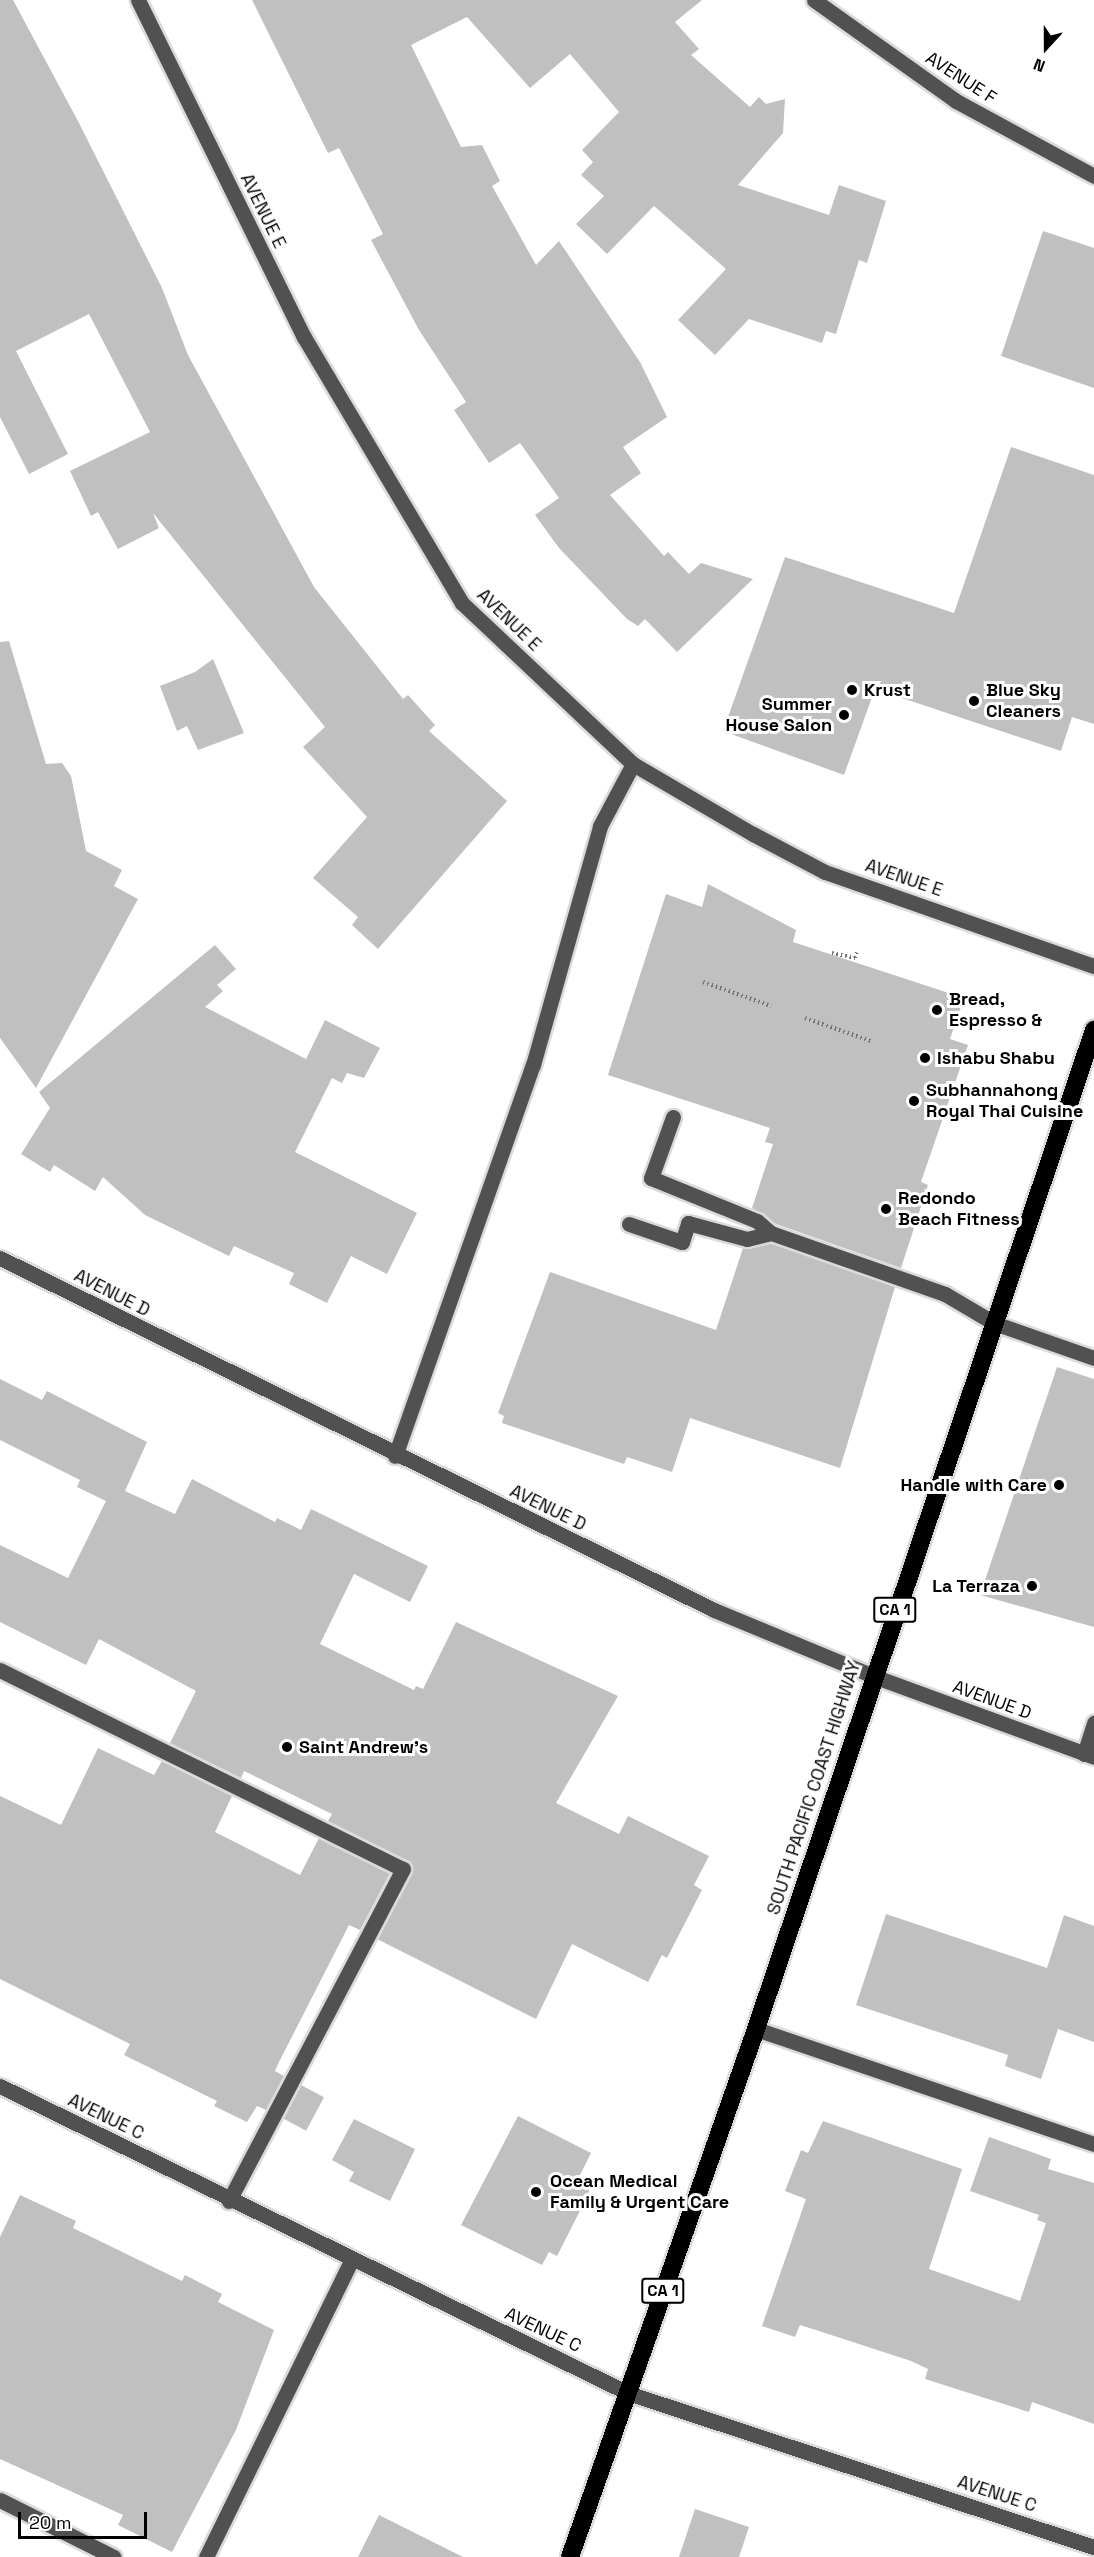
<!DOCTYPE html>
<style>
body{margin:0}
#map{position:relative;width:1094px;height:2557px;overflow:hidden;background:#fff;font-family:"Space Grotesk",sans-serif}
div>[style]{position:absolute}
.building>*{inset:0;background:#c0c0c0;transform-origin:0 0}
.path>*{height:4px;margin-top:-2px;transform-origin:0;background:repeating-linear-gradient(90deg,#737373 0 1.5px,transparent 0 4.5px)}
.roads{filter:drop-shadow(2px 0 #dbdbdb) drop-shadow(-2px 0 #dbdbdb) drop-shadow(0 2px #dbdbdb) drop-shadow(0 -2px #dbdbdb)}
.minor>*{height:15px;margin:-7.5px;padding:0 7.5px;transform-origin:7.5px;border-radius:7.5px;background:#515151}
.highway>*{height:18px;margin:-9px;padding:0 9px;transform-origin:9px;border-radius:9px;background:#000}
.dots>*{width:16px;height:16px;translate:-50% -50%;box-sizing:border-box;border:3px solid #fff;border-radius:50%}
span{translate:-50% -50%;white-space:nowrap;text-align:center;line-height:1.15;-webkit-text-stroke:6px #fff;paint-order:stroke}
.shield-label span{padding:2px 4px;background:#fff;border:2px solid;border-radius:4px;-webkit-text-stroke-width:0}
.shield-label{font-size:16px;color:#000;font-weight:700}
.street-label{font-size:18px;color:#000}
.poi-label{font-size:18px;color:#000;font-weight:700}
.left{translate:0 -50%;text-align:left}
.right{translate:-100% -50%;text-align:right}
.north{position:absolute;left:1016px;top:18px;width:60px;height:60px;-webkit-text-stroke:4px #fff;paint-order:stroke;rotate:201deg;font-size:16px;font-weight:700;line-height:24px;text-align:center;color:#000}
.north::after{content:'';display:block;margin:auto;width:21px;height:27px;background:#000;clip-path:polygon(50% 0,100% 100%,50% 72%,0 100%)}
.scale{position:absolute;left:18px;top:2512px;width:129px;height:27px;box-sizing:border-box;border:3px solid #000;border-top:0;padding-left:8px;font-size:18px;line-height:21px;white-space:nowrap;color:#000;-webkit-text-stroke:4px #fff;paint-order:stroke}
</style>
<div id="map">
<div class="building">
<div style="clip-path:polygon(0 0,13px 0,79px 123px,162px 288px,188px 355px,314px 587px,403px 699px,408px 695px,435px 725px,429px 731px,507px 801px,378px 949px,352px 925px,358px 917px,313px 878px,367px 817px,303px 747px,325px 727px,153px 513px,159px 528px,118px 549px,98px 512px,91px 516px,70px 471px,150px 432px,89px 314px,16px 351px,68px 454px,29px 474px,0 417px)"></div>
<div style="clip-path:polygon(252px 0,702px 0,675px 22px,699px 49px,691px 55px,750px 107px,759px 97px,766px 104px,785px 99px,783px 133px,738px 185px,829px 215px,839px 185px,886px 201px,867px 263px,859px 260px,836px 334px,826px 331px,822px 343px,749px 319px,715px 355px,678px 320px,726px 269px,654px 206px,607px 254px,576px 224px,604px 196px,581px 175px,593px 162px,582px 150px,619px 112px,570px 54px,530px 88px,467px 17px,411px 45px,461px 147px,482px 145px,500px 181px,492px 186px,536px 265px,559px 241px,640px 362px,667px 417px,623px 447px,641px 473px,610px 495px,664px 556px,668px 552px,689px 574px,701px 563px,753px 579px,677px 652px,645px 619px,638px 626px,627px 619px,559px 548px,535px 515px,559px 498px,520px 443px,489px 463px,454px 410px,466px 402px,419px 330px,371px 240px,383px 234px,339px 148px,328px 153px)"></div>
<div style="clip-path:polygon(1043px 231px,1094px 248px,1094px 388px,1001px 356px)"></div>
<div style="clip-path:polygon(1011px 447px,1094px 475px,1094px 724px,1072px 717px,1061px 751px,875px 689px,844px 775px,723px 731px,785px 557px,954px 613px)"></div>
<div style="clip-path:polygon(9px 641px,46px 764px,62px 763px,71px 776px,86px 851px,122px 870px,114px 886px,138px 899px,36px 1088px,0 1038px,0 642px)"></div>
<div style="clip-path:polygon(213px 659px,244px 733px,198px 750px,187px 726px,177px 731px,160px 686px,195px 672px)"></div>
<div style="clip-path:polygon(708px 884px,796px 930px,793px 942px,964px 998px,950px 1039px,968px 1045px,921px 1182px,928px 1185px,901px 1268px,776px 1224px,752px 1208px,773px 1144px,765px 1142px,770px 1128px,608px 1075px,666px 894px,702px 907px)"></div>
<div style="clip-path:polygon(215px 945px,236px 969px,217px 985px,223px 991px,205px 1007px,306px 1059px,325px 1020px,380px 1048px,364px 1078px,347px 1073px,342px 1083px,332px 1078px,295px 1152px,417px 1213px,387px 1274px,351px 1256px,327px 1303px,289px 1284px,294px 1273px,234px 1246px,229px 1256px,145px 1215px,103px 1177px,95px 1191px,54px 1165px,50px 1172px,21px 1154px,50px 1108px,39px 1092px)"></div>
<div style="clip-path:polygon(771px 1243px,895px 1287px,840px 1468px,690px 1418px,672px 1472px,627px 1457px,624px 1464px,502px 1423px,504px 1416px,498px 1413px,550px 1272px,716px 1330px,743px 1248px)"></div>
<div style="clip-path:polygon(1057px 1367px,1094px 1379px,1094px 1627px,980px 1595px)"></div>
<div style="clip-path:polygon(0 1379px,42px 1400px,47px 1391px,147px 1442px,125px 1491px,175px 1514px,192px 1479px,275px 1522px,277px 1518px,301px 1530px,311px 1509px,428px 1566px,410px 1602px,354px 1574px,320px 1644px,414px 1690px,416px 1686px,423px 1689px,456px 1622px,618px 1696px,556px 1803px,619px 1834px,628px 1816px,709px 1856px,694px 1885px,702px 1890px,667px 1958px,662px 1955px,648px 1982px,572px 1944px,536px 2019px,377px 1939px,412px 1874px,408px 1861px,328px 1821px,332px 1814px,244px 1771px,241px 1778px,170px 1743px,196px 1691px,99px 1639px,86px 1665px,0 1622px,0 1545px,68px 1578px,106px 1501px,77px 1487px,80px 1480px,0 1440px)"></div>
<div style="clip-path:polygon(98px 1748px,154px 1775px,162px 1761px,232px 1796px,215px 1832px,300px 1875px,319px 1838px,390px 1873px,360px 1930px,349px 1925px,279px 2062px,275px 2071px,284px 2076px,266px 2110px,257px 2106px,247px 2122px,214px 2106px,217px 2101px,124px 2055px,130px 2044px,0 1979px,0 1796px,61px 1825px)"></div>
<div style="clip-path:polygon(886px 1914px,1047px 1968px,1064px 1915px,1094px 1926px,1094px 2042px,1058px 2029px,1041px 2079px,1005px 2066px,1008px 2055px,856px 2005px)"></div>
<div style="left:301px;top:2085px;width:26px;height:38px;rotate:28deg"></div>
<div style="clip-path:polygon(518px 2116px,591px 2153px,577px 2181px,590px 2188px,587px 2197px,557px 2256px,549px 2252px,542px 2265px,461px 2225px)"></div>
<div style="clip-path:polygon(354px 2119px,415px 2149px,390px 2201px,349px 2181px,354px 2172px,332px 2160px)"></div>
<div style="clip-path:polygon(823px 2121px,962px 2169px,929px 2269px,1020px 2301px,1046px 2223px,1037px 2220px,1039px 2215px,970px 2191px,989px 2137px,1051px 2159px,1048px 2169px,1094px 2183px,1094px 2424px,1032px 2402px,1029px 2412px,925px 2379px,928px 2369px,911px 2361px,822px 2332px,800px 2325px,795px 2337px,762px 2326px,806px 2199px,785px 2191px,801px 2150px,808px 2153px)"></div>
<div style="clip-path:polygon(20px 2195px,76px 2221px,73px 2228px,182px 2281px,185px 2275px,222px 2294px,218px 2302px,274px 2330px,236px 2430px,172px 2552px,118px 2525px,123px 2515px,0 2459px,0 2237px)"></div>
<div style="clip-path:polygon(695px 2509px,749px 2527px,739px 2557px,679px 2557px)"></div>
<div style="clip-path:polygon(379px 2515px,463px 2557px,358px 2557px)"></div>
</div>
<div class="path">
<div style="left:832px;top:953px;width:24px;rotate:12deg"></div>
<div style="left:855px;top:958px;width:6px;rotate:-72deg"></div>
<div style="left:703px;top:982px;width:72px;rotate:19.4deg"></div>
<div style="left:805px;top:1018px;width:70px;rotate:19.2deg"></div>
</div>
<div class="roads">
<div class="minor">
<div style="left:138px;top:0;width:376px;rotate:63.8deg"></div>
<div style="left:304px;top:337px;width:309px;rotate:59.3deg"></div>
<div style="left:462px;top:603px;width:235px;rotate:43.3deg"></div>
<div style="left:633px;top:764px;width:139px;rotate:30.3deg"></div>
<div style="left:753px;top:834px;width:81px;rotate:27.8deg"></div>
<div style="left:825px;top:872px;width:285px;rotate:19.3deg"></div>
<div style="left:814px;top:0;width:174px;rotate:35.4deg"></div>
<div style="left:956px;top:101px;width:157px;rotate:28.5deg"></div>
<div style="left:673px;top:1117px;width:65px;rotate:109.8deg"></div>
<div style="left:651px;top:1178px;width:114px;rotate:22.1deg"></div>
<div style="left:757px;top:1221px;width:18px;rotate:41deg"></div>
<div style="left:771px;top:1233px;width:184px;rotate:19.3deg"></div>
<div style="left:945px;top:1294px;width:57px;rotate:30.6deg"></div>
<div style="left:994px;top:1323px;width:106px;rotate:19.3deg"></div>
<div style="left:629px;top:1224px;width:56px;rotate:18.8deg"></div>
<div style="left:682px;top:1242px;width:20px;rotate:-72deg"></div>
<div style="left:688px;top:1223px;width:61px;rotate:15.2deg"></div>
<div style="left:747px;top:1239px;width:25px;rotate:-14deg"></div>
<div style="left:0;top:1258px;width:796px;rotate:26.24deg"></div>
<div style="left:714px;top:1610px;width:172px;rotate:22.5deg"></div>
<div style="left:873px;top:1676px;width:235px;rotate:20.1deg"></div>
<div style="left:395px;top:1456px;width:415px;rotate:-70.6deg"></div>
<div style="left:533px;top:1065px;width:248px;rotate:-74.3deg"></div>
<div style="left:600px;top:826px;width:70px;rotate:-62deg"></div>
<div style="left:0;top:1670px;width:449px;rotate:26.3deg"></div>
<div style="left:403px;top:1869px;width:375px;rotate:117.7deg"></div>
<div style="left:1084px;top:1754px;width:33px;rotate:-72deg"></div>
<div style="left:756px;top:2029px;width:357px;rotate:18.8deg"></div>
<div style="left:0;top:2086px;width:699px;rotate:26.05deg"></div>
<div style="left:628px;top:2393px;width:491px;rotate:18.3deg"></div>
<div style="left:0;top:2500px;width:127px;rotate:26.6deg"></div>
<div style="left:206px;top:2557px;width:330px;rotate:-63.9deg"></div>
</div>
<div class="highway">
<div style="left:570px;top:2557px;width:560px;rotate:-70.59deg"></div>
<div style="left:756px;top:2029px;width:1055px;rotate:-71.31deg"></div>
</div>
</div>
<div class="dots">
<div style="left:852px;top:690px;background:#000"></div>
<div style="left:974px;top:701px;background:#000"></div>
<div style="left:844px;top:715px;background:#000"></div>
<div style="left:937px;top:1010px;background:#000"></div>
<div style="left:925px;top:1058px;background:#000"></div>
<div style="left:914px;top:1101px;background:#000"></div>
<div style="left:886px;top:1209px;background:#000"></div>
<div style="left:1059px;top:1485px;background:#000"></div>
<div style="left:1032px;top:1586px;background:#000"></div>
<div style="left:287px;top:1747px;background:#000"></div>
<div style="left:536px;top:2192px;background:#000"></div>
</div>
<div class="shield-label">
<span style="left:895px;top:1610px">CA 1</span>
<span style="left:663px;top:2291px">CA 1</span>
</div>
<div class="street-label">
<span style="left:961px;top:78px;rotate:33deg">AVENUE F</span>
<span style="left:263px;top:211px;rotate:64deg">AVENUE E</span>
<span style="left:509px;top:620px;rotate:44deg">AVENUE E</span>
<span style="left:904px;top:878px;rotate:19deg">AVENUE E</span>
<span style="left:112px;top:1293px;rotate:27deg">AVENUE D</span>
<span style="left:548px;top:1508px;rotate:26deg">AVENUE D</span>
<span style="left:992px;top:1700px;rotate:20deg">AVENUE D</span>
<span style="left:814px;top:1788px;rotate:-72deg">SOUTH PACIFIC COAST HIGHWAY</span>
<span style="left:106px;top:2117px;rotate:26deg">AVENUE C</span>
<span style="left:543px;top:2330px;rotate:25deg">AVENUE C</span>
<span style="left:997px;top:2494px;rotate:18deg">AVENUE C</span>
</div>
<div class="poi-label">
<span class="left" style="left:864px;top:690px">Krust</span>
<span class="left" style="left:986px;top:701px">Blue Sky<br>Cleaners</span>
<span class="right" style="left:832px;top:715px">Summer<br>House Salon</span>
<span class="left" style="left:949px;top:1010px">Bread,<br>Espresso &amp;</span>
<span class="left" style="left:937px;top:1058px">Ishabu Shabu</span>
<span class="left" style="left:926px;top:1101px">Subhannahong<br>Royal Thai Cuisine</span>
<span class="left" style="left:898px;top:1209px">Redondo<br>Beach Fitness</span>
<span class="right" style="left:1047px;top:1485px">Handle with Care</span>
<span class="right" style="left:1020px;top:1586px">La Terraza</span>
<span class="left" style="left:299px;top:1747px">Saint Andrew's</span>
<span class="left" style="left:550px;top:2192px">Ocean Medical<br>Family &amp; Urgent Care</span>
</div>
<div class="north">N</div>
<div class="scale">20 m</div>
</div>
